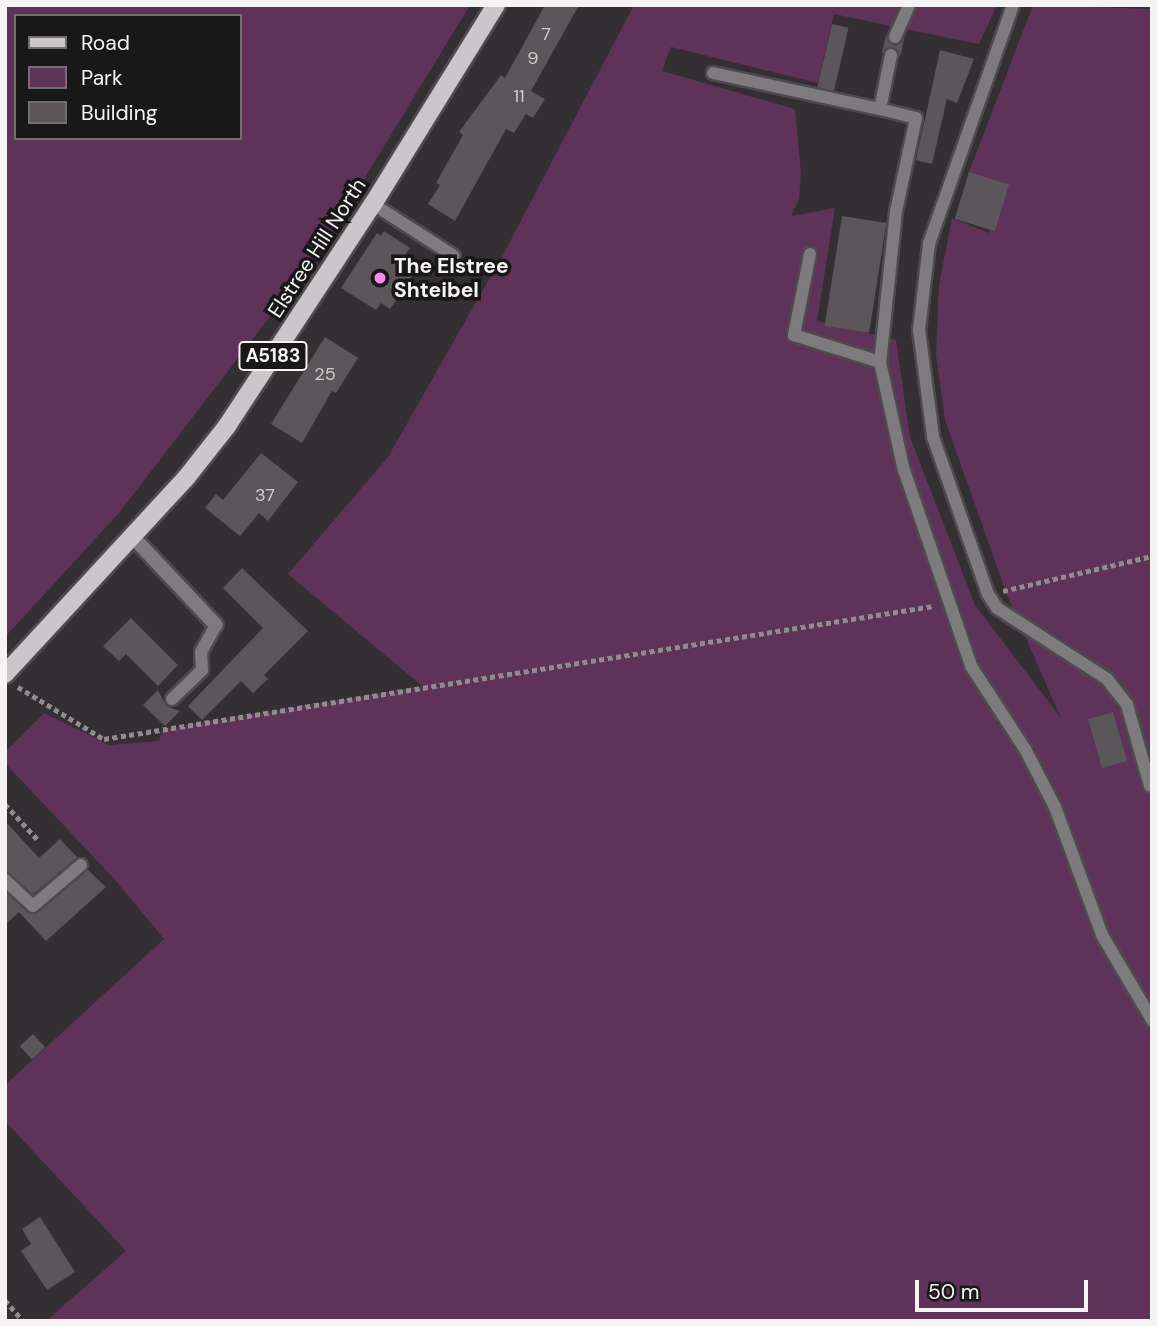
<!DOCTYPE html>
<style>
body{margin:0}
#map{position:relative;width:1157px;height:1326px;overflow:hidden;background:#332f32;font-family:"DM Sans",sans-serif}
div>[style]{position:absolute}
.green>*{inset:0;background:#5f325a}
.building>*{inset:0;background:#5a5659;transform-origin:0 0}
.path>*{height:4.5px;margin-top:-2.25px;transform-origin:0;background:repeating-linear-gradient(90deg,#8f8b8e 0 5px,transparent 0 8.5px)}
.roads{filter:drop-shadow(2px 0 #4e4a4d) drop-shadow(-2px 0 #4e4a4d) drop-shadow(0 2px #4e4a4d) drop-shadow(0 -2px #4e4a4d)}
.service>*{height:12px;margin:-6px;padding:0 6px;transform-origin:6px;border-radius:6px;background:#7d7b7d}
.minor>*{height:14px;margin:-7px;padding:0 7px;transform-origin:7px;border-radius:7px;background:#7d7b7d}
.primary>*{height:18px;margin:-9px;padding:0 9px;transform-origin:9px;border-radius:9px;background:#cac6ca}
.dots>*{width:19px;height:19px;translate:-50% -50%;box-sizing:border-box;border:4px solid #191819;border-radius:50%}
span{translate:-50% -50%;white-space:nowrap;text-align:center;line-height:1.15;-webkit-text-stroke:7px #191819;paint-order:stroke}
.number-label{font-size:18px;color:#cfccce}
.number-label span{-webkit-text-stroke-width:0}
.shield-label span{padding:2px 5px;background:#191819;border:2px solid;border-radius:5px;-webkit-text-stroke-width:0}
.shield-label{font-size:19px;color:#f6f3f5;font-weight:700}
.street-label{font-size:21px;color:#f6f3f5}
.poi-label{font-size:21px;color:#f6f3f5;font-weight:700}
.left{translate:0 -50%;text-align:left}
.frame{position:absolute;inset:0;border:7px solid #f6f3f5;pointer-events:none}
.legend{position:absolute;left:14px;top:14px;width:228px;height:126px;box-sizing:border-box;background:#191819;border:2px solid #717071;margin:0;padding:9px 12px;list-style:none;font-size:21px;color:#f6f3f5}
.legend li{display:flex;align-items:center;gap:14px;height:35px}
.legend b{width:35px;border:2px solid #717071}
.scale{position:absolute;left:915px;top:1280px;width:173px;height:32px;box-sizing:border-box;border:4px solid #f6f3f5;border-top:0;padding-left:9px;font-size:21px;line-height:24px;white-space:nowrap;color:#f6f3f5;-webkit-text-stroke:5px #191819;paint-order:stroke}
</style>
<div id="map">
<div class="green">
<div style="clip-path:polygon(evenodd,5px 5px,470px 5px,321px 250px,119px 513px,5px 637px,5px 5px,16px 16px,240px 16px,240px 138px,16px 138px,16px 16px)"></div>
<div style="clip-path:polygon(634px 5px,900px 5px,891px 26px,834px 14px,818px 83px,671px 47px,662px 71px,795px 109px,801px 173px,799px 199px,791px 216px,835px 208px,817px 321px,896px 340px,910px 437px,975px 605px,1061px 718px,1007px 595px,945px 420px,936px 355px,939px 285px,952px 218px,989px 233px,1008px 184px,969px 172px,1033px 5px,1152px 9px,1152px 1321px,46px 1321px,126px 1251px,5px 1121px,5px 1085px,164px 939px,116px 881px,5px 763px,5px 752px,44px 713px,109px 745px,159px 741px,163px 729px,422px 686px,288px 574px,388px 457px,504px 253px)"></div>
<div style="clip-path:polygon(915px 5px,997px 5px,979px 44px,905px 29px)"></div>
</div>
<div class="building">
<div style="clip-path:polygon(545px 5px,579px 5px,531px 91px,545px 99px,533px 118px,526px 114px,514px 133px,506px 129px,455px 221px,428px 204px,440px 185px,436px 183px,463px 135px,459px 132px,501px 75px,505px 78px)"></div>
<div style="left:832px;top:24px;width:17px;height:65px;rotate:13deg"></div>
<div style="clip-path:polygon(886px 35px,892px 45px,904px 39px,900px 57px,893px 47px,882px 53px)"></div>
<div style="clip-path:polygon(940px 50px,974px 59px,957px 103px,947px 99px,932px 164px,916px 160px)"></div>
<div style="left:969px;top:172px;width:42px;height:49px;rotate:17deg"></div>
<div style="left:842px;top:216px;width:45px;height:111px;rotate:9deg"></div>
<div style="clip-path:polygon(384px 231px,410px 248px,406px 253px,415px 259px,412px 264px,418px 268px,390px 309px,381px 303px,376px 310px,341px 288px,377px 233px,381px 236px)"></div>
<div style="clip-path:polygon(325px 337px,358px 358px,336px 393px,332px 391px,302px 443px,271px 424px)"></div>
<div style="clip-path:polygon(261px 453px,298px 482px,268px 521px,259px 513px,240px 536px,205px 508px,216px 494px,223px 500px)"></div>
<div style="clip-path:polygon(242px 568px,308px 631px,264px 675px,268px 679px,253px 693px,241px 681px,202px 720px,188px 706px,263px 628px,223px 588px)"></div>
<div style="clip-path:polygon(131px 618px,178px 665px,158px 686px,126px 654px,119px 661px,103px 646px)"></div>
<div style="clip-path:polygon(158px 690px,166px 706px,180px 711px,165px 726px,143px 705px)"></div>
<div style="left:1113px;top:712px;width:51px;height:26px;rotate:74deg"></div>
<div style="clip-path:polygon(5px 821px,39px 858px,60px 839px,77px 857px,33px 894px,5px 871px)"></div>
<div style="clip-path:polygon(88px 870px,106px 887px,46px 941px,19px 912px,5px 925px,5px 892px,36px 914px)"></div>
<div style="left:33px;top:1034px;width:18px;height:18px;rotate:47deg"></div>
<div style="clip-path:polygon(40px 1217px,75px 1272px,47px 1290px,21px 1251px,31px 1244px,22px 1229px)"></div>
</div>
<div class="path">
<div style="left:1003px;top:591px;width:153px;rotate:-13.2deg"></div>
<div style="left:18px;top:687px;width:100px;rotate:31.2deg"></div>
<div style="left:104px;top:739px;width:840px;rotate:-9.11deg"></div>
<div style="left:5px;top:804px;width:50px;rotate:47.4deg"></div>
<div style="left:5px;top:1300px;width:28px;rotate:49deg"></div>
</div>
<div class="roads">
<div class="service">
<div style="left:1013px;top:5px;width:253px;rotate:109.4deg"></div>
<div style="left:929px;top:244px;width:87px;rotate:96.6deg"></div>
<div style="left:919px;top:330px;width:108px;rotate:82.5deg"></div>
<div style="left:933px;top:437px;width:166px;rotate:70.7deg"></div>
<div style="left:988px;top:594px;width:17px;rotate:57deg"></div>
<div style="left:997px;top:608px;width:131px;rotate:32.8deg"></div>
<div style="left:1107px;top:679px;width:33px;rotate:52deg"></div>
<div style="left:1127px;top:705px;width:84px;rotate:74.1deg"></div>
<div style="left:895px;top:37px;width:35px;rotate:-66deg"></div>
<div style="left:713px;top:73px;width:171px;rotate:12.2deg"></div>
<div style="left:880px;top:109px;width:55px;rotate:-78.5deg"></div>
<div style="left:880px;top:109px;width:37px;rotate:14deg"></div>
<div style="left:916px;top:118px;width:95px;rotate:102.1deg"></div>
<div style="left:896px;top:211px;width:152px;rotate:96deg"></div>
<div style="left:880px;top:362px;width:107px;rotate:77.6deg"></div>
<div style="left:903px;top:467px;width:210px;rotate:71.1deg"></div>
<div style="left:971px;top:666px;width:99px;rotate:57deg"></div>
<div style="left:1025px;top:749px;width:65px;rotate:62.7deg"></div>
<div style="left:1055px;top:807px;width:136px;rotate:69.8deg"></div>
<div style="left:1102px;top:935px;width:99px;rotate:59.5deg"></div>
<div style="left:373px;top:204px;width:96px;rotate:32.7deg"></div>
<div style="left:810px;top:254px;width:83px;rotate:101.2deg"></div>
<div style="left:794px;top:335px;width:90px;rotate:17.4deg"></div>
<div style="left:172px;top:699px;width:42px;rotate:-44deg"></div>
<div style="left:202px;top:670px;width:18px;rotate:-93deg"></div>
<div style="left:201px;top:652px;width:31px;rotate:-61deg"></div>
<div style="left:5px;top:880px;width:38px;rotate:43deg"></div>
<div style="left:33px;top:906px;width:63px;rotate:-40.5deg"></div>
</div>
<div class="minor">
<div style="left:132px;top:536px;width:122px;rotate:46.7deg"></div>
</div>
<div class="primary">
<div style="left:5px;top:674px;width:267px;rotate:-47.3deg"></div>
<div style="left:186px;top:478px;width:66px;rotate:-51.7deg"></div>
<div style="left:227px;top:426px;width:266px;rotate:-56.7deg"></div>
<div style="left:373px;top:204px;width:234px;rotate:-58.3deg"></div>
</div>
</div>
<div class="dots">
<div style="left:380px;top:278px;background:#f888eb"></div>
</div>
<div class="number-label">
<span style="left:546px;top:34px">7</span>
<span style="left:533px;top:58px">9</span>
<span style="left:519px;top:96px">11</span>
<span style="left:325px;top:374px">25</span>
<span style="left:265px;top:495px">37</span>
</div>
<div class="shield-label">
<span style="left:273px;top:356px">A5183</span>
</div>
<div class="street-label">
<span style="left:317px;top:248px;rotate:-57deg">Elstree Hill North</span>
</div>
<div class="poi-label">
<span class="left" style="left:394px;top:278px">The Elstree<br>Shteibel</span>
</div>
<div class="frame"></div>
<ul class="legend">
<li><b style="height:9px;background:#cac6ca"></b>Road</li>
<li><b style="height:19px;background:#5f325a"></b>Park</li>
<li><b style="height:19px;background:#5a5659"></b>Building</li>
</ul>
<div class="scale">50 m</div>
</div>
